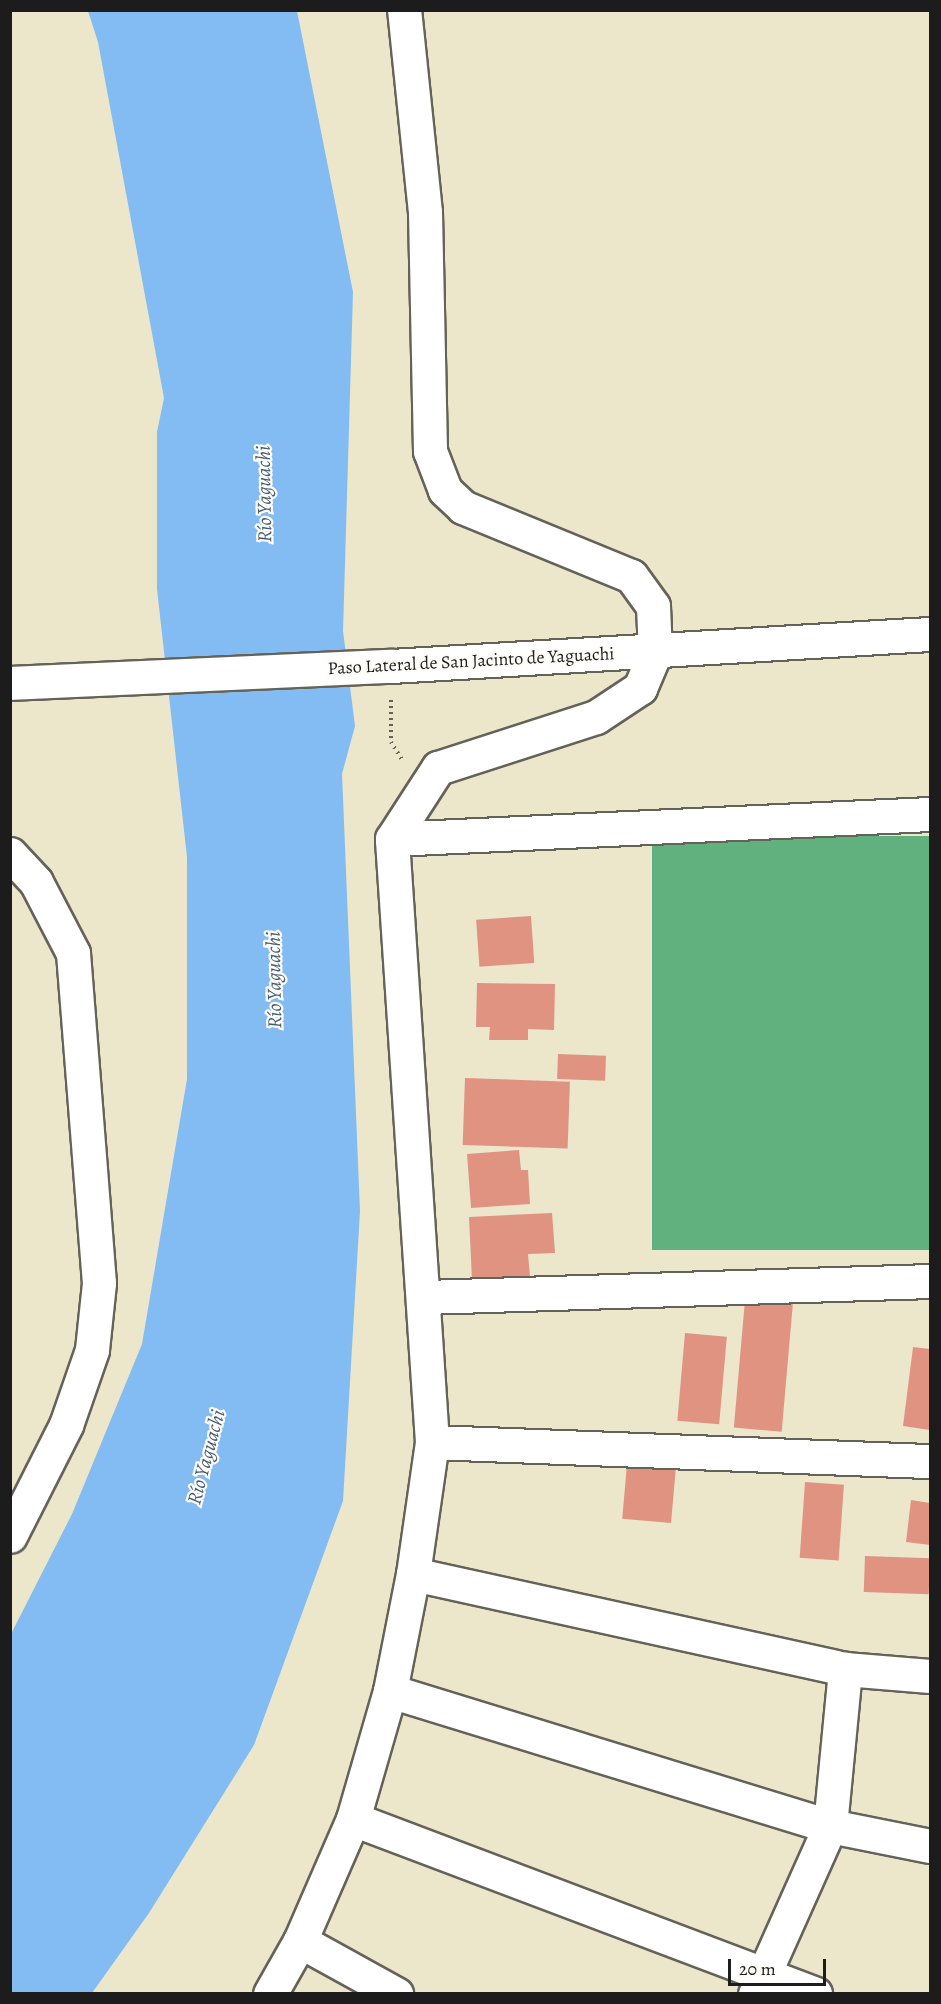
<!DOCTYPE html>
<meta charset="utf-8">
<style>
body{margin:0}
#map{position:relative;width:941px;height:2004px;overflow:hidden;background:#ece6ca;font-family:Alegreya,serif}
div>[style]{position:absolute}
.forest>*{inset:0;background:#60b17d;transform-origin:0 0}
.water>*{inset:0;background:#82bcf3}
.building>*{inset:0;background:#e19382;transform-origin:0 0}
.path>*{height:4px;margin-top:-2px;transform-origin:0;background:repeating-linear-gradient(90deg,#656359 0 1.5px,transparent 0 6px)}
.roads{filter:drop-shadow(2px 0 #656359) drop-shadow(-2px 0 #656359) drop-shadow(0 2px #656359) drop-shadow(0 -2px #656359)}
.minor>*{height:33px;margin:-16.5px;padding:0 16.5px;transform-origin:16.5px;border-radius:16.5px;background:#fff}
.major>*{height:33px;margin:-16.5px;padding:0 16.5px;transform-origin:16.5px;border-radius:16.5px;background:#fff}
span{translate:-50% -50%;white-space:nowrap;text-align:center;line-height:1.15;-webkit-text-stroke:4.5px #fdfcf7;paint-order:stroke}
.street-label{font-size:18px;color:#1c1c1c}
.water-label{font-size:20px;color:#455c72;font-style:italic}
.frame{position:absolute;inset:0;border:12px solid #1c1c1c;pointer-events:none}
.scale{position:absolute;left:728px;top:1959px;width:98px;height:27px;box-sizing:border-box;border:3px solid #1c1c1c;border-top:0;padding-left:8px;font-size:18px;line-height:21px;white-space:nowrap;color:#1c1c1c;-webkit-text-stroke:4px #fdfcf7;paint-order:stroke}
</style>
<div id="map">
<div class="forest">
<div style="left:930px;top:836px;width:414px;height:278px;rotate:90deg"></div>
</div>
<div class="water">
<div style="clip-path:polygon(88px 11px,297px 11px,353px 292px,343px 631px,355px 726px,342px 774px,360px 1211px,343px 1501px,254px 1745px,149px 1913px,92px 1993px,11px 1993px,10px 1636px,72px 1514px,142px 1344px,187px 1079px,187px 857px,157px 589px,157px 432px,164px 398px,98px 42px)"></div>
</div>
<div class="building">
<div style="left:531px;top:916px;width:47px;height:55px;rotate:86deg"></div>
<div style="clip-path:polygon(477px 983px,555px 984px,554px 1030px,528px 1029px,528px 1040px,489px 1040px,490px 1027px,476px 1027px)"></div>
<div style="left:558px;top:1054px;width:48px;height:25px;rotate:2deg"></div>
<div style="left:465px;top:1078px;width:105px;height:67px;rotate:2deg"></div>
<div style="clip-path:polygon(519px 1150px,521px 1170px,528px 1170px,530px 1204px,471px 1208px,467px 1154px)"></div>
<div style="clip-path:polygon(552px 1213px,555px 1253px,528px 1254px,530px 1277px,472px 1280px,469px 1217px)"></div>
<div style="left:745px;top:1300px;width:48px;height:128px;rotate:5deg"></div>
<div style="left:685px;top:1333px;width:42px;height:88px;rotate:5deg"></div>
<div style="clip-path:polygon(913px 1347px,930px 1349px,930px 1430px,903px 1426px)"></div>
<div style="left:627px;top:1464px;width:49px;height:55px;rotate:5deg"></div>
<div style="left:805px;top:1482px;width:39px;height:76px;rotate:4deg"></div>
<div style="clip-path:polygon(911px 1500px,930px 1503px,930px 1545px,906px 1542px)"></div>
<div style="left:865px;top:1556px;width:65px;height:36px;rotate:2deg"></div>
</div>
<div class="path">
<div style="left:391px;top:700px;width:42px;rotate:90deg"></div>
<div style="left:391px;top:742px;width:22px;rotate:58deg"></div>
</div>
<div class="roads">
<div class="minor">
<div style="left:392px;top:839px;width:539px;rotate:-2.66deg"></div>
<div style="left:10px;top:854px;width:38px;rotate:47deg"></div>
<div style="left:36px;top:882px;width:80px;rotate:62.5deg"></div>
<div style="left:73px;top:953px;width:331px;rotate:85.5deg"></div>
<div style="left:99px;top:1283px;width:67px;rotate:96deg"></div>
<div style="left:92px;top:1350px;width:79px;rotate:109.1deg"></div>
<div style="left:66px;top:1425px;width:124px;rotate:116.8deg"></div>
<div style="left:425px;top:1297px;width:505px;rotate:-1.81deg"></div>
<div style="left:432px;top:1442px;width:498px;rotate:2.2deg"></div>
<div style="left:413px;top:1574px;width:442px;rotate:12.4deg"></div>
<div style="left:845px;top:1669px;width:85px;rotate:4.7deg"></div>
<div style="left:390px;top:1691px;width:460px;rotate:17.1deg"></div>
<div style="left:830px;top:1826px;width:102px;rotate:11.3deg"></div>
<div style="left:353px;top:1819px;width:494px;rotate:20.7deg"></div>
<div style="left:300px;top:1941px;width:110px;rotate:28.9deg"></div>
<div style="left:270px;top:1994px;width:61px;rotate:-60.5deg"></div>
<div style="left:300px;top:1941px;width:133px;rotate:-66.5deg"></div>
<div style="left:353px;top:1819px;width:133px;rotate:-73.9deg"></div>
<div style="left:390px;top:1691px;width:119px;rotate:-78.9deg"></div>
<div style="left:413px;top:1574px;width:133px;rotate:-81.8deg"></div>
<div style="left:432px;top:1442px;width:604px;rotate:-93.8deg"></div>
<div style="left:392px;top:839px;width:85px;rotate:-57.1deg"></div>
<div style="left:438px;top:768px;width:166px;rotate:-17.9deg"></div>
<div style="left:596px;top:717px;width:53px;rotate:-33.4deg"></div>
<div style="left:640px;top:688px;width:39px;rotate:-67deg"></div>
<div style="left:655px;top:652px;width:46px;rotate:-92.5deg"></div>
<div style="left:653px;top:606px;width:37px;rotate:-126deg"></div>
<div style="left:631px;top:576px;width:182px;rotate:-157.7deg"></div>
<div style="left:463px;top:507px;width:25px;rotate:-137deg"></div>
<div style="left:445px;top:490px;width:42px;rotate:-111deg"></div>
<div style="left:430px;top:451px;width:239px;rotate:-91.2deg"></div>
<div style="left:425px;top:212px;width:203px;rotate:-95.9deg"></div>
<div style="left:755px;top:1994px;width:184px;rotate:-65.9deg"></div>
<div style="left:830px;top:1826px;width:158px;rotate:-84.5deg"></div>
</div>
<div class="major">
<div style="left:10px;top:683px;width:381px;rotate:-2.6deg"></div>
<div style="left:391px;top:666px;width:540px;rotate:-3.4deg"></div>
</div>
</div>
<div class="street-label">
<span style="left:471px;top:661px;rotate:-3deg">Paso Lateral de San Jacinto de Yaguachi</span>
</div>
<div class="water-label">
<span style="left:264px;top:494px;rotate:-91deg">Río Yaguachi</span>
<span style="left:274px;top:980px;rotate:-91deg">Río Yaguachi</span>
<span style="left:206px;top:1457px;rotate:-75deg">Río Yaguachi</span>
</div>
<div class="frame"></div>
<div class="scale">20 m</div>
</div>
